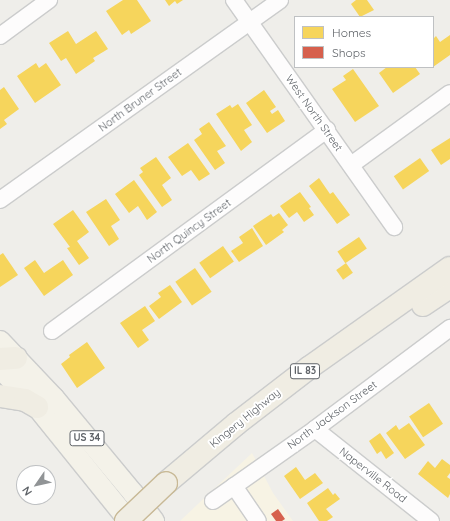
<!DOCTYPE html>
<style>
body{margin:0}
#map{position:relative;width:450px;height:521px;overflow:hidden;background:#efeeea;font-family:Quicksand,sans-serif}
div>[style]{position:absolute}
.commercial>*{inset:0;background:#f7f3e4}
.homes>*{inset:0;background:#f6d55c;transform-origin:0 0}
.shops>*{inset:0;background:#d6604d}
.roads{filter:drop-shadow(1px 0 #cbcccc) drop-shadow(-1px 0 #cbcccc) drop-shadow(0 1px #cbcccc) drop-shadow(0 -1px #cbcccc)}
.minor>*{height:16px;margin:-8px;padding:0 8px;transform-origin:8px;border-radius:8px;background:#fdfcfc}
.major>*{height:20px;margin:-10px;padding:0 10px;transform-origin:10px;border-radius:10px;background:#f4f2e9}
.highway>*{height:22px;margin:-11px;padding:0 11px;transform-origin:11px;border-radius:11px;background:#f0ede3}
.bridges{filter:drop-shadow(1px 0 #c8b996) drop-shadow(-1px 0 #c8b996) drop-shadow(0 1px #c8b996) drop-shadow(0 -1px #c8b996)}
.highway-bridge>*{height:22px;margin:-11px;padding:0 11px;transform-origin:11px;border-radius:11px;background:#f0ede3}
span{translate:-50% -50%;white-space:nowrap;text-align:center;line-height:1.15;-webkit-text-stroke:4px #fff;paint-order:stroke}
.shield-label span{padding:1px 3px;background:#fff;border:1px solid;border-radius:3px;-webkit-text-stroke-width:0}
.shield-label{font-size:10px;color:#5f6368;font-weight:700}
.street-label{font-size:11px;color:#5f6368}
.legend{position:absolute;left:294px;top:16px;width:140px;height:52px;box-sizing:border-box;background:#fff;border:1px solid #bfc1c3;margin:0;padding:5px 7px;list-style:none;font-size:12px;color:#5f6368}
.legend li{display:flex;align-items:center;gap:8px;height:20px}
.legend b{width:20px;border:1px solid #bfc1c3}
.north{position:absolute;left:16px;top:465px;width:40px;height:40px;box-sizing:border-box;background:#fff;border:1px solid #bfc1c3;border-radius:50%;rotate:236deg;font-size:11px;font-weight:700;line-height:16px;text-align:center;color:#5f6368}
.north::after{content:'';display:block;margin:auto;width:14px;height:18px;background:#919496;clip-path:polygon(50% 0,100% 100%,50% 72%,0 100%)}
</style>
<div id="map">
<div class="commercial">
<div style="clip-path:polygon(252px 453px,273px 493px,293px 521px,180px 521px)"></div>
</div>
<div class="homes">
<div style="clip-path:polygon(123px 0,137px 0,151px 21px,131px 34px,129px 30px,122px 35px,106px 11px)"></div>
<div style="clip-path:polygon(165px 0,183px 0,177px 4px,175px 1px,169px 6px)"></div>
<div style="clip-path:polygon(356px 0,367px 0,374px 10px,360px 17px,351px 4px)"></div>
<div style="clip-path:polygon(68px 31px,76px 44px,96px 31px,108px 49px,93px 58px,95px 61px,76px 74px,66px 58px,61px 61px,49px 43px)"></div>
<div style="clip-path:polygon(450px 35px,450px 55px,433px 67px,433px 39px,436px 36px,440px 42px)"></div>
<div style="clip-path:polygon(36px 63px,39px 68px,46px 63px,61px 85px,35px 103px,17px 76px)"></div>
<div style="clip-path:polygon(387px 67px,415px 67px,420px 74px,393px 93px,379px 73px)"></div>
<div style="clip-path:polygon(353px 69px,379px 106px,355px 122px,332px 89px,346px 80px,343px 76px)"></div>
<div style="clip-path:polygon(4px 87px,19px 109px,4px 120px,7px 124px,0 129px,0 90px)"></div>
<div style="clip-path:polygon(264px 90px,276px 107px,270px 111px,272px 114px,278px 110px,285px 121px,267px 133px,246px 103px)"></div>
<div style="clip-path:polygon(238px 104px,252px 125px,244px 130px,252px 142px,241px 151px,216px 114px,230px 105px,232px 108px)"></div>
<div style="clip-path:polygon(209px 122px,226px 146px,217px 151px,225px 163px,215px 170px,194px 140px,202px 134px,199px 129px)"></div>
<div style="clip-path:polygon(450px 138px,450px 159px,441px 165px,431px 150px)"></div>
<div style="clip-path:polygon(188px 143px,210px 174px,199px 181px,191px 170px,182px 176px,168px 157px)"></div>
<div style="clip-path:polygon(156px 157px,171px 178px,162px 185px,172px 200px,162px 207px,139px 175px,143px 172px,140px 168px)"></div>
<div style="left:420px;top:158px;width:16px;height:32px;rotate:55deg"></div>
<div style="clip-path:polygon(319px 178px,330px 194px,333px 192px,350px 215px,337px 224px,309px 186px)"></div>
<div style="clip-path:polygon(134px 180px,157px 212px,147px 220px,138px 206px,129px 213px,115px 194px)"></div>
<div style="clip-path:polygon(300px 192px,311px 207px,309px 208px,314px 215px,304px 222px,297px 212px,289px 218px,280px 206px)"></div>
<div style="clip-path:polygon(106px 199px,120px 220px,111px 226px,119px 239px,109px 246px,86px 212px)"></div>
<div style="clip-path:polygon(73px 210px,89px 232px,77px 241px,89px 258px,79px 265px,67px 248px,70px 247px,53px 224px)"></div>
<div style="clip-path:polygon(279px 213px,288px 225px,282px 230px,284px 232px,266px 245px,253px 226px,271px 214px,273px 217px)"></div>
<div style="clip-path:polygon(252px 228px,263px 246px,239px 262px,231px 251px,243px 243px,239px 237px)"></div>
<div style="left:359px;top:237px;width:14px;height:26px;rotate:56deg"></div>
<div style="left:223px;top:246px;width:19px;height:29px;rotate:55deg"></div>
<div style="clip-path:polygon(3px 253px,18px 275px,0 287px,0 255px)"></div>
<div style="clip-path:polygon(35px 260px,44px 273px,63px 260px,73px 275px,44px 296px,24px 268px)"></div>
<div style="left:346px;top:263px;width:12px;height:12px;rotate:55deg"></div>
<div style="left:195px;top:268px;width:29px;height:24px;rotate:55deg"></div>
<div style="clip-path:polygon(170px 285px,182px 302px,159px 319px,149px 306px,161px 297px,158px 293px)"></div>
<div style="clip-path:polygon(145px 306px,155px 321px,142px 330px,149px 340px,138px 348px,120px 323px)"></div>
<div style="clip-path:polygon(87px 342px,105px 368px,77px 388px,61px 364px,70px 357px,69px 355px)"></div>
<div style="left:429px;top:403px;width:25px;height:24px;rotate:56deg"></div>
<div style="clip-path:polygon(409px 423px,425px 445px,405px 459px,386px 433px,396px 425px,399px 430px)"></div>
<div style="clip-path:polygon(380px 433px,394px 453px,386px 459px,381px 451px,377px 454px,369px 441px)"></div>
<div style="clip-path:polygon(442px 459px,450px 465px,450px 473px,447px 477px,450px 479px,450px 494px,448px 498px,418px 474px,428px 461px,435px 468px)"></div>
<div style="clip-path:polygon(296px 467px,305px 480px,315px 473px,323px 483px,300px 499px,284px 476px)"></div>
<div style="clip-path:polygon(328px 488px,333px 495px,335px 493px,340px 499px,326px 509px,333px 517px,327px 521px,319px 521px,307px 503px)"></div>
</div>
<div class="shops">
<div style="clip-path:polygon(278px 509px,285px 519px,282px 521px,276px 521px,271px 514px)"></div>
</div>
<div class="roads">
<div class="minor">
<div style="left:234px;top:0;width:278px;rotate:54.8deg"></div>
<div style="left:0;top:36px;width:61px;rotate:-36.3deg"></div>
<div style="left:351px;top:165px;width:122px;rotate:-36deg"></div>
<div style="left:0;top:200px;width:344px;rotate:-35.5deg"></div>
<div style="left:52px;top:331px;width:341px;rotate:-36.2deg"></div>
<div style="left:315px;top:429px;width:148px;rotate:38.4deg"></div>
<div style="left:234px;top:486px;width:42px;rotate:55.6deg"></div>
<div style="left:213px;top:501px;width:125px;rotate:-35.2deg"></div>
<div style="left:315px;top:429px;width:169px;rotate:-36.8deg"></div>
</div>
<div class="major">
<div style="left:0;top:341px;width:79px;rotate:46.5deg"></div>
<div style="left:54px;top:398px;width:124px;rotate:50.3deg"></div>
<div style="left:133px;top:493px;width:35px;rotate:53deg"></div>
<div style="left:0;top:368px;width:54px;rotate:46.5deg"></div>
<div style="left:37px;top:407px;width:146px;rotate:51.1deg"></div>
</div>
<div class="highway">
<div style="left:423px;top:305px;width:32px;rotate:-34deg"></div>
<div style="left:0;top:359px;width:16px;rotate:-4deg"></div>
<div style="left:0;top:396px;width:25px;rotate:9deg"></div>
<div style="left:25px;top:400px;width:14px;rotate:30deg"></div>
<div style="left:166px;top:483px;width:92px;rotate:-40.1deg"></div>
<div style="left:236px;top:424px;width:93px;rotate:-37.6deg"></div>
<div style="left:310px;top:367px;width:171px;rotate:-35.3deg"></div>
</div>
</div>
<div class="bridges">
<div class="highway-bridge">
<div style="left:126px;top:521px;width:55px;rotate:-43.5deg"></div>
</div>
</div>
<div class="shield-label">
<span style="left:305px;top:371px">IL 83</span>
<span style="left:87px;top:438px">US 34</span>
</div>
<div class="street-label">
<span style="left:140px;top:100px;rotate:-36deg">North Bruner Street</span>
<span style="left:314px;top:113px;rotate:55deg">West North Street</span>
<span style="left:189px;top:231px;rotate:-36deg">North Quincy Street</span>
<span style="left:332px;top:415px;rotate:-36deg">North Jackson Street</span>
<span style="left:245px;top:418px;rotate:-39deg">Kingery Highway</span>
<span style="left:373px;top:475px;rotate:38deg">Naperville Road</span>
</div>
<ul class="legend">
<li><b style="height:11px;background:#f6d55c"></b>Homes</li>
<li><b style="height:11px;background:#d6604d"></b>Shops</li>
</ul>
<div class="north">N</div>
</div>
